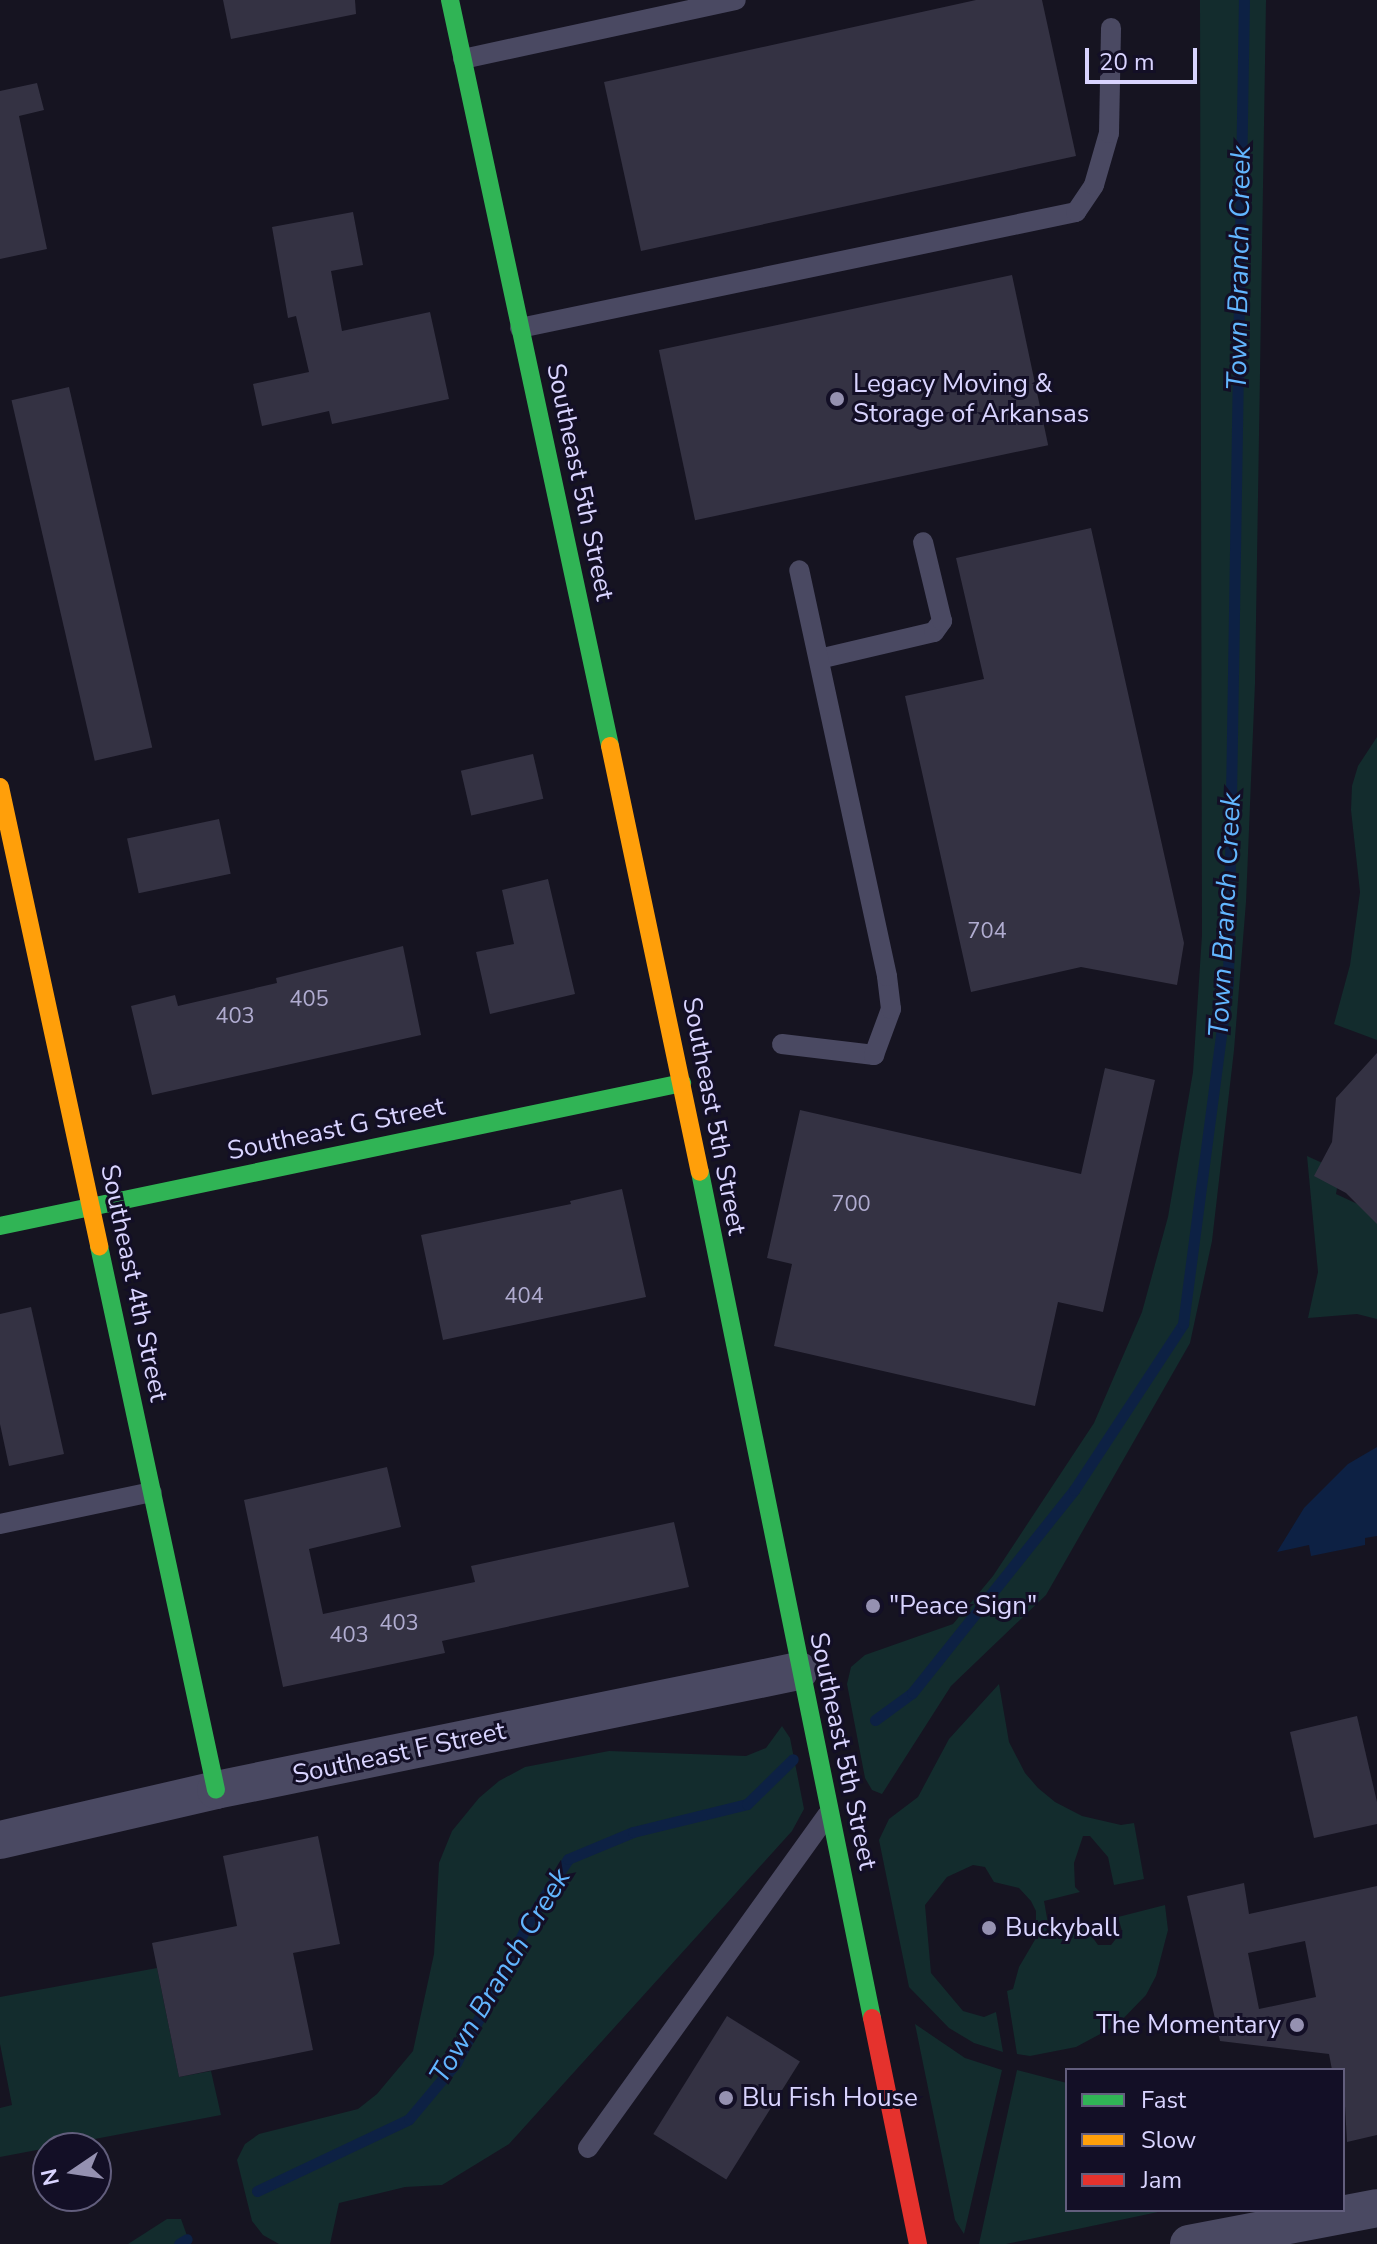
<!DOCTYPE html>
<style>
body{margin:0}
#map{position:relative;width:1377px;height:2244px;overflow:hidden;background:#161421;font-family:"Nunito Sans",sans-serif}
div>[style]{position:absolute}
.green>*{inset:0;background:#132c2d}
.water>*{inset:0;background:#0d2144}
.stream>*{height:11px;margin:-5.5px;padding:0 5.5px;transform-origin:5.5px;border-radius:5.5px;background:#0d2144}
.building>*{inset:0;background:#343243;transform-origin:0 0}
.lane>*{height:20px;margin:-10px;padding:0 10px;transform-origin:10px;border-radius:10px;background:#4a4962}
.street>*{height:38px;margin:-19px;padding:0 19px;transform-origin:19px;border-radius:19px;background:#4a4962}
.fast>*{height:18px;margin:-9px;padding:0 9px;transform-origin:9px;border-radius:9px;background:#30b455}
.slow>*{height:18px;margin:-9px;padding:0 9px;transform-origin:9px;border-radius:9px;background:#ff9f0a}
.jam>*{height:18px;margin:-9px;padding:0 9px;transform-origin:9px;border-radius:9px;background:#e5322d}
.dots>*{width:22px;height:22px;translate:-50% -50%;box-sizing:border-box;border:4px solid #130f26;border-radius:50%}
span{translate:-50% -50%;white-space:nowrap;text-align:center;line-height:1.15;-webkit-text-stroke:6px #130f26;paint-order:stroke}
.number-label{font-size:22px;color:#b0acd0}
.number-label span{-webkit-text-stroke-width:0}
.poi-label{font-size:26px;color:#d9d4ff}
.left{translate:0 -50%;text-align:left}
.right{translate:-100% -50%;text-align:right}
.street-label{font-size:26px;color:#d9d4ff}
.water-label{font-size:28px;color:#62b6ff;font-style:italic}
.legend{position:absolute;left:1065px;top:2068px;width:280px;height:144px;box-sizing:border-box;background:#130f26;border:2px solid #625e7d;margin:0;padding:10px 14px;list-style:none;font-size:24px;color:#d9d4ff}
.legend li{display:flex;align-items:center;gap:16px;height:40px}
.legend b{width:40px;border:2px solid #625e7d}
.north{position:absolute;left:32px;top:2132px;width:80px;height:80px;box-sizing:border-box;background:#130f26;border:2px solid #625e7d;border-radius:50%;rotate:257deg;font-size:22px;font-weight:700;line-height:32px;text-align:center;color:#d9d4ff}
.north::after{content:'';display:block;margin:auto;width:28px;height:36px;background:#9591b1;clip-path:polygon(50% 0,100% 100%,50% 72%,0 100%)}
.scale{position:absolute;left:1085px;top:48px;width:112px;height:36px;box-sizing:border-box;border:4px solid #d9d4ff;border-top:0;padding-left:10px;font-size:24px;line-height:28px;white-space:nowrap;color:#d9d4ff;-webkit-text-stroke:6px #130f26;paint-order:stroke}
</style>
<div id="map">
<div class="green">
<div style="clip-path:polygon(1200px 0,1266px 0,1255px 683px,1246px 902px,1234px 1050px,1212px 1241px,1190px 1343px,1046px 1595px,951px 1686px,882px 1794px,872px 1790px,865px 1778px,847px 1684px,851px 1667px,865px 1655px,953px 1624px,993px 1576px,1094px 1423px,1142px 1312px,1168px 1217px,1193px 1072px,1202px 935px)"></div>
<div style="clip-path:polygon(1377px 737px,1377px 1040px,1334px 1024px,1350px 965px,1360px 892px,1351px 810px,1352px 786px,1358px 766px)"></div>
<div style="clip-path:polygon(1307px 1156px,1340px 1171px,1336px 1194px,1377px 1213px,1377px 1319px,1357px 1314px,1308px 1318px,1318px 1272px)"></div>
<div style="clip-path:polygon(999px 1684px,1009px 1742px,1025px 1773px,1038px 1788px,1055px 1802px,1082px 1816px,1121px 1825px,1134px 1823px,1144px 1879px,1114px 1885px,1108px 1857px,1090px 1836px,1083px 1836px,1074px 1863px,1075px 1887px,1080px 1892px,1044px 1901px,1049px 1929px,1082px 1923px,1098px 1945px,1111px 1945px,1122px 1931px,1118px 1917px,1165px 1905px,1168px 1930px,1156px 1976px,1146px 1995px,1117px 2025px,1076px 2047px,1030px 2056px,1017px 2054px,1007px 1991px,1013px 1989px,1019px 1967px,1036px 1938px,1036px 1911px,1031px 1901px,1019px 1888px,994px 1882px,985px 1867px,973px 1865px,947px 1877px,925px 1905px,931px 1973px,963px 2011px,984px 2017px,996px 2012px,1003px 2052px,974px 2043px,949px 2028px,909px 1987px,879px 1840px,889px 1819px,918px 1797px,949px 1739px)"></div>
<div style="clip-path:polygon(782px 1726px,790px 1738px,804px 1809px,792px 1831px,509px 2144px,442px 2185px,405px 2187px,339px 2203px,330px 2244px,279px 2244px,263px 2235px,252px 2221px,237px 2160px,245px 2144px,259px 2134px,358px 2109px,377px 2094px,413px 2051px,434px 1954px,439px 1863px,452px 1831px,479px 1798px,499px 1781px,525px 1767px,609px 1751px,746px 1756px,766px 1748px)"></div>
<div style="clip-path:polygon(157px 1968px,179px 2077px,211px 2071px,221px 2115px,0 2157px,0 2108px,12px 2105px,0 2044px,0 1997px)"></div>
<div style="clip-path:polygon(915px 2024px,965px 2058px,1002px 2070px,964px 2234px,955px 2220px)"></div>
<div style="clip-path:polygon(1017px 2070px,1067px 2083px,1067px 2210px,1158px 2212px,1006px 2244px,979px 2244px)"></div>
<div style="clip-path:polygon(167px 2219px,181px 2219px,190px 2244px,128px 2244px)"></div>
</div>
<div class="water">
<div style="clip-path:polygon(1377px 1447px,1377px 1536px,1365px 1538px,1365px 1545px,1311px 1556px,1309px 1545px,1277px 1552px,1304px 1508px,1348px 1464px)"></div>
</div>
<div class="stream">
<div style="left:875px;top:1720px;width:46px;rotate:-36.1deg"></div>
<div style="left:912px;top:1693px;width:260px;rotate:-51.4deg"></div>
<div style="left:1074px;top:1490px;width:199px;rotate:-56.7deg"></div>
<div style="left:1183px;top:1324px;width:345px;rotate:-82.5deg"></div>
<div style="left:1228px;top:982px;width:982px;rotate:-89.07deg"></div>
<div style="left:257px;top:2191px;width:168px;rotate:-25.3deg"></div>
<div style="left:409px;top:2119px;width:73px;rotate:-50deg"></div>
<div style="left:456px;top:2063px;width:168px;rotate:-62.7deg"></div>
<div style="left:533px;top:1914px;width:65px;rotate:-57.5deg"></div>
<div style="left:568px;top:1859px;width:70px;rotate:-22.6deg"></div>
<div style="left:633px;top:1832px;width:117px;rotate:-13.8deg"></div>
<div style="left:747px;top:1804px;width:64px;rotate:-44.4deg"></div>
<div style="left:179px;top:2244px;width:9px;rotate:-32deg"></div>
</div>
<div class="building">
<div style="clip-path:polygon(223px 0,355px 0,356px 14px,231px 39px)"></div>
<div style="clip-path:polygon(976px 0,1042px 0,1076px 156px,641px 251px,604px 82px)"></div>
<div style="clip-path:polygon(37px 83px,44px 110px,19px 116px,47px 249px,0 259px,0 91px)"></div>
<div style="clip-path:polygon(353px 212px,363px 265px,331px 271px,342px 331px,430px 312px,449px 399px,332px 424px,329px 411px,262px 426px,253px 384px,309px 372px,296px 316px,288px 318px,272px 227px)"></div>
<div style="left:1012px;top:275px;width:174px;height:361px;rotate:78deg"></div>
<div style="left:69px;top:387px;width:370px;height:59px;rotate:77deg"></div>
<div style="clip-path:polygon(1091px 528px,1184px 943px,1177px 985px,1081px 967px,971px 992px,905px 696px,984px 679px,956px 558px)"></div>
<div style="left:533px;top:754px;width:46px;height:74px;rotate:77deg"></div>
<div style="left:219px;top:819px;width:56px;height:94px;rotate:78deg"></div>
<div style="clip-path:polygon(548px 879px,575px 994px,490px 1014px,476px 952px,514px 944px,502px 890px)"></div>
<div style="clip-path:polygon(403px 946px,421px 1035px,152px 1095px,131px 1006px,175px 995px,178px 1006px,277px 983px,276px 978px)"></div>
<div style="clip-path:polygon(1377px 1053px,1377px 1224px,1346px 1193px,1314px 1176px,1332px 1142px,1336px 1098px)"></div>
<div style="clip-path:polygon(1105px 1068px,1155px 1080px,1103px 1312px,1058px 1302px,1035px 1406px,774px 1346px,792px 1264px,767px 1258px,800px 1110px,1081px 1174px)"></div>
<div style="clip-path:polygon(622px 1189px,646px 1297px,443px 1340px,421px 1235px,571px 1204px,570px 1201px)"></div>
<div style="clip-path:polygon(31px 1307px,64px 1454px,9px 1466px,0 1424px,0 1314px)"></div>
<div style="clip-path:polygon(387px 1467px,401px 1527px,309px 1549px,323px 1614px,475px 1582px,471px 1566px,674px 1522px,689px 1587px,442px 1641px,445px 1653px,283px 1687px,244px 1500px)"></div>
<div style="clip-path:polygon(1357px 1716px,1377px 1802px,1377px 1824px,1314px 1838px,1290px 1732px)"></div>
<div style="clip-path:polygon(318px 1836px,340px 1944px,293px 1953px,313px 2050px,179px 2077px,152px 1943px,237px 1926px,223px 1856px)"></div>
<div style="clip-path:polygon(evenodd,1244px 1883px,1249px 1914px,1377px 1886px,1377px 2135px,1347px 2142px,1343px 2070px,1332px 2070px,1329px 2054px,1220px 2041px,1187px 1896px,1244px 1883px,1305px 1941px,1316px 1997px,1259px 2009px,1248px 1953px,1305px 1941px)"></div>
<div style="left:727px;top:2016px;width:86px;height:139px;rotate:32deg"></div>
</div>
<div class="lane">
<div style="left:463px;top:59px;width:279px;rotate:-12.2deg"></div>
<div style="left:520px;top:328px;width:568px;rotate:-11.78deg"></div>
<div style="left:1076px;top:212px;width:32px;rotate:-56deg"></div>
<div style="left:1094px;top:185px;width:54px;rotate:-73.9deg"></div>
<div style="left:1109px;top:133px;width:105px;rotate:-88.9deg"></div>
<div style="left:819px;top:659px;width:118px;rotate:-13.2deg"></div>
<div style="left:934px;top:632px;width:14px;rotate:-54deg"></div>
<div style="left:942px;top:621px;width:81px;rotate:-103.5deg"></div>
<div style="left:782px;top:1044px;width:93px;rotate:6.8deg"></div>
<div style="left:874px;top:1055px;width:49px;rotate:-69.7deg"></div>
<div style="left:891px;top:1009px;width:33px;rotate:-97deg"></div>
<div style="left:887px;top:976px;width:415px;rotate:-102.2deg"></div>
<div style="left:0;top:1524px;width:155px;rotate:-11.9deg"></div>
<div style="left:588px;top:2148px;width:410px;rotate:-54.3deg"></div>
</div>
<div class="street">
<div style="left:0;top:1840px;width:222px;rotate:-13deg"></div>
<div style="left:216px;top:1790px;width:595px;rotate:-11.54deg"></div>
<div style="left:1189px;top:2244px;width:191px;rotate:-10.8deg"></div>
</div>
<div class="fast">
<div style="left:450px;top:0;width:763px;rotate:77.89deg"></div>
<div style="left:700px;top:1172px;width:863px;rotate:78.51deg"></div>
<div style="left:0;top:1226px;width:697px;rotate:-11.84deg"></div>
<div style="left:99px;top:1246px;width:556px;rotate:77.86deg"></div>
</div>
<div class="slow">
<div style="left:610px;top:746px;width:435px;rotate:78.1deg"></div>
<div style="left:0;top:787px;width:470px;rotate:77.8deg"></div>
</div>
<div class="jam">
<div style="left:872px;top:2018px;width:231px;rotate:78.5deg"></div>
</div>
<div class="dots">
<div style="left:837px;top:399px;background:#9591b1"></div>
<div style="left:873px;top:1606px;background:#9591b1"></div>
<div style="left:989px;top:1928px;background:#9591b1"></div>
<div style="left:1297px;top:2025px;background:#9591b1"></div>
<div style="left:726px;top:2098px;background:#9591b1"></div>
</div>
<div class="number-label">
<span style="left:987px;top:932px">704</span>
<span style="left:309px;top:1000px">405</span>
<span style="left:235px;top:1017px">403</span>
<span style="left:851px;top:1205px">700</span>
<span style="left:524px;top:1297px">404</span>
<span style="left:399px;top:1624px">403</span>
<span style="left:349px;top:1636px">403</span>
</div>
<div class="poi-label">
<span class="left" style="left:853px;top:399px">Legacy Moving &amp;<br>Storage of Arkansas</span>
<span class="left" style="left:889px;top:1606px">"Peace Sign"</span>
<span class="left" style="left:1005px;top:1928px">Buckyball</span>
<span class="right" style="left:1281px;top:2025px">The Momentary</span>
<span class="left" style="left:742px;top:2098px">Blu Fish House</span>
</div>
<div class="street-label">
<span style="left:580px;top:482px;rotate:78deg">Southeast 5th Street</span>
<span style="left:714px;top:1116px;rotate:79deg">Southeast 5th Street</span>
<span style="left:336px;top:1129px;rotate:-12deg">Southeast G Street</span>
<span style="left:134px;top:1283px;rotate:78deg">Southeast 4th Street</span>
<span style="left:843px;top:1751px;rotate:78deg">Southeast 5th Street</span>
<span style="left:399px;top:1753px;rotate:-12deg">Southeast F Street</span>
</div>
<div class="water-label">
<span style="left:1239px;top:268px;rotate:-89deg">Town Branch Creek</span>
<span style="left:1225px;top:915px;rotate:-87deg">Town Branch Creek</span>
<span style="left:500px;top:1976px;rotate:-59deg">Town Branch Creek</span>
</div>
<ul class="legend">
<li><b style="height:10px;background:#30b455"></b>Fast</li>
<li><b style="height:10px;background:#ff9f0a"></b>Slow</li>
<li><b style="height:10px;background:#e5322d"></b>Jam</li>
</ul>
<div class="north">N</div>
<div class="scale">20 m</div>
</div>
